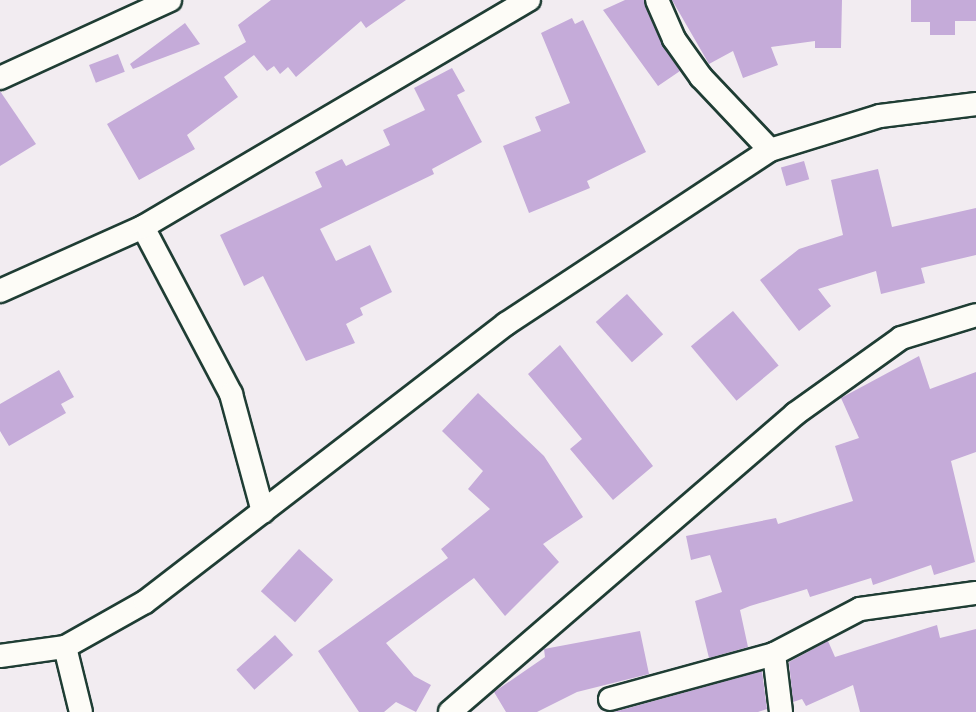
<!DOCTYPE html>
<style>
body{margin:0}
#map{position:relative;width:976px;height:712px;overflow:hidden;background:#f2ecf1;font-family:Pangolin,sans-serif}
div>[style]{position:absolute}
.building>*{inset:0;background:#c5abd9;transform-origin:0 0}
.roads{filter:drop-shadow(2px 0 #1f3d34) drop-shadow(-2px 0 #1f3d34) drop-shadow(0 2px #1f3d34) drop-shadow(0 -2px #1f3d34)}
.street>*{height:22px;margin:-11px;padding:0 11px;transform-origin:11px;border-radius:11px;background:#fdfcf7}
span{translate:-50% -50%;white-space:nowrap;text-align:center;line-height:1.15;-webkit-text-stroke:4.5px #fdfcf7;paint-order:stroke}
</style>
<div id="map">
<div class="building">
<div style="clip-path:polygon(271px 0,406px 0,366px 28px,361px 21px,296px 77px,288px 67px,280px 74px,274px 66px,267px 71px,254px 55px,224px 77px,238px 97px,187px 135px,195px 149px,139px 180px,107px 124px,246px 42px,238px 25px)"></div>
<div style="clip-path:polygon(625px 0,644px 0,662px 44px,680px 71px,658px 86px,603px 10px)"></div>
<div style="clip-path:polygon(672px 0,842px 0,841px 48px,815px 48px,815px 41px,771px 47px,778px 65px,743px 78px,733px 51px,709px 64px)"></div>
<div style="clip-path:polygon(911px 0,976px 0,976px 21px,955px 21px,955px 35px,930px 35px,930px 22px,911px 22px)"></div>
<div style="clip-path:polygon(572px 18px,575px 24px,583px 20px,646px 152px,587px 181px,590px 188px,529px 213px,503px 146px,541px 131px,535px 117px,570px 103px,541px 33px)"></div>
<div style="clip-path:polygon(185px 23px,200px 44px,133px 69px,130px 64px)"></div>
<div style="left:118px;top:54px;width:19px;height:31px;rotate:69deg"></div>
<div style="clip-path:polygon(452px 68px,465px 91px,457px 95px,482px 142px,432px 169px,434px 174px,320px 229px,336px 261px,370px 245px,392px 292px,360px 308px,363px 315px,346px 324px,355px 343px,306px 361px,263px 276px,244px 286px,220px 235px,322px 187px,315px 172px,342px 159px,346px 166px,390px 145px,383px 130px,425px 110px,414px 88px)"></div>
<div style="clip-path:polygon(0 91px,36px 144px,0 166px)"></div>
<div style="left:804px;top:161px;width:19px;height:24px;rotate:74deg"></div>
<div style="clip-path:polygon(878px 169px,892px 227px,976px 208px,976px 255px,921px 268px,925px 283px,881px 294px,876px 271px,818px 289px,831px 306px,799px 331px,760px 280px,799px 249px,843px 235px,831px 180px)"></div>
<div style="left:627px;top:294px;width:54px;height:42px;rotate:48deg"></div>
<div style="left:733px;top:311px;width:71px;height:55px;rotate:50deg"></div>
<div style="clip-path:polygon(560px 345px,653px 466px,613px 500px,570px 449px,582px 439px,528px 374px)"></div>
<div style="clip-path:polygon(919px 356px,930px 389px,976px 372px,976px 452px,951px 461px,975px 562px,934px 575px,931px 565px,873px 585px,871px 578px,810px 597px,807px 589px,750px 606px,740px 610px,748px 647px,709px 658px,695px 601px,722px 592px,710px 555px,691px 560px,686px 536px,776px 518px,778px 524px,853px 501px,835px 446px,859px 438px,841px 398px)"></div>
<div style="clip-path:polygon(59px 370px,74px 397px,61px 404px,66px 413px,9px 446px,0 431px,0 404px)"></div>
<div style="clip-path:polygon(478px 393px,544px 456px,583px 517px,543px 544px,559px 562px,505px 616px,474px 578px,386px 643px,414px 676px,431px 685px,416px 712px,396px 702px,384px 712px,359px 712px,318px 651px,448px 558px,441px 549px,490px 509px,468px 489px,483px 471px,442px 431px)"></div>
<div style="left:299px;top:549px;width:46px;height:57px;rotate:42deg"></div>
<div style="clip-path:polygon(937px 625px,940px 638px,976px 629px,976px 712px,860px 712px,853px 685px,806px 706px,802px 699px,793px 702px,789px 662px,828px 641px,835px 657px)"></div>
<div style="clip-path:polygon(640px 631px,649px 674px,577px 692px,537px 712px,506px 712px,494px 692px,545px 657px,544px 649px)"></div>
<div style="left:275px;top:635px;width:27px;height:52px;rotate:48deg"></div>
<div style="clip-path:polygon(762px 671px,767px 709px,758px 712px,614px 712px)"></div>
</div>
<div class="roads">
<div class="street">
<div style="left:657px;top:0;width:43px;rotate:66.4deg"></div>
<div style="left:674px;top:39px;width:47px;rotate:54.6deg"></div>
<div style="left:701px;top:77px;width:100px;rotate:46.6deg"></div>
<div style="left:0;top:78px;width:187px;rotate:-24.6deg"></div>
<div style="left:143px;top:227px;width:189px;rotate:62.2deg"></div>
<div style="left:231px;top:394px;width:122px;rotate:74.8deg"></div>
<div style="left:0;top:291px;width:157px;rotate:-24.1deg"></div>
<div style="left:143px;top:227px;width:448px;rotate:-30.5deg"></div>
<div style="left:65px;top:647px;width:67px;rotate:76.2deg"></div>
<div style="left:774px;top:654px;width:58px;rotate:83.1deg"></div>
<div style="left:0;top:656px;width:66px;rotate:-7.9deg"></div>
<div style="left:65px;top:647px;width:92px;rotate:-29.4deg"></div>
<div style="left:145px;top:602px;width:456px;rotate:-37.6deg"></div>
<div style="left:506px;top:324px;width:316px;rotate:-33.4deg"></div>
<div style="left:770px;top:150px;width:115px;rotate:-17.2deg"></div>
<div style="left:880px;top:116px;width:97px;rotate:-7.1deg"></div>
<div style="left:610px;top:699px;width:170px;rotate:-15.3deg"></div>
<div style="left:774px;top:654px;width:97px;rotate:-27.6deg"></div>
<div style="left:860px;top:609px;width:117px;rotate:-7.9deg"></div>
<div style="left:450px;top:712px;width:456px;rotate:-40.8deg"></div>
<div style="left:795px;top:414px;width:130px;rotate:-35.6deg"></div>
<div style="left:901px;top:338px;width:78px;rotate:-17deg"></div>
</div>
</div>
</div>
